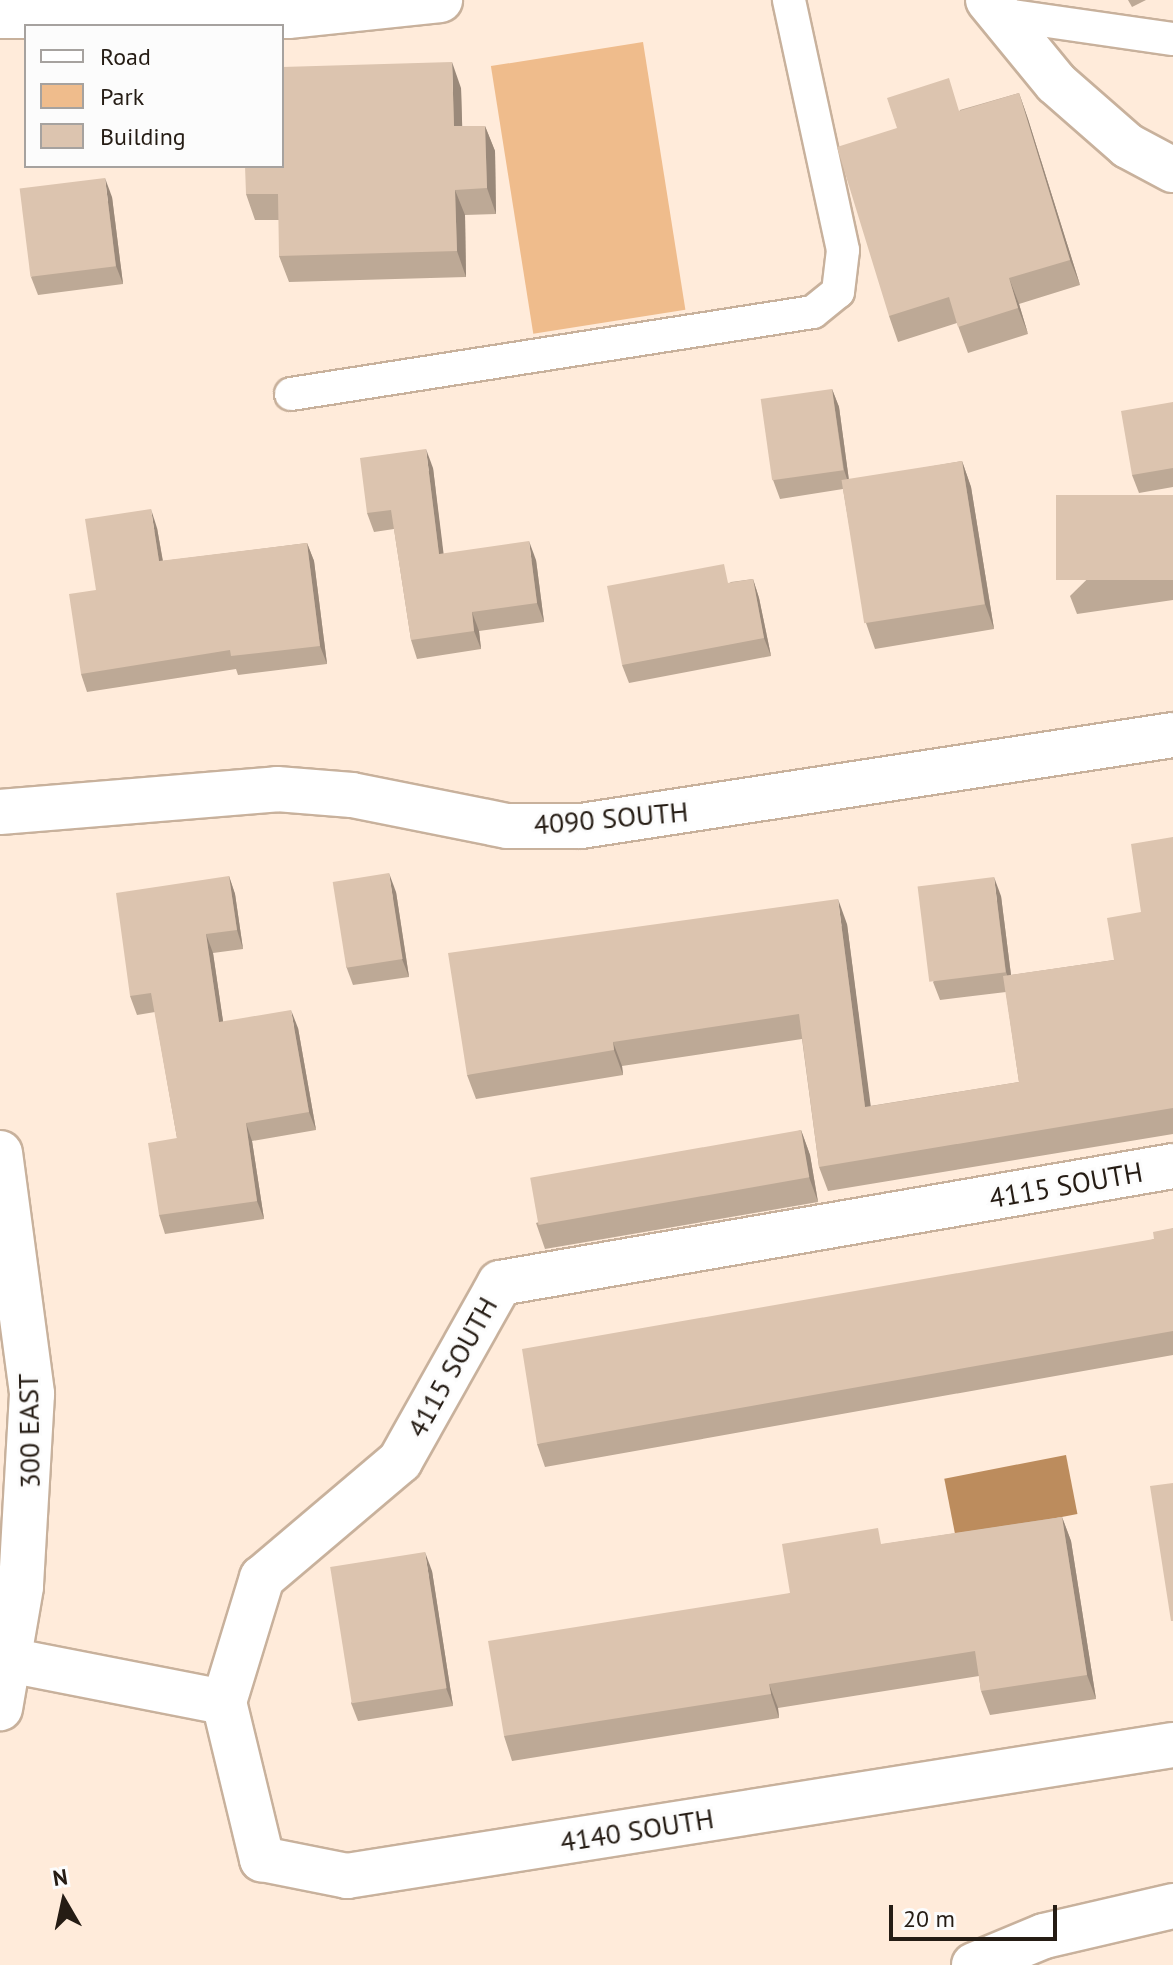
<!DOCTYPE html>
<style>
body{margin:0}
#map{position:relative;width:1173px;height:1965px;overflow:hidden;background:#ffebda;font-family:"PT Sans",sans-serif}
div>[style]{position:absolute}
.green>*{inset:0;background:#efbc8c;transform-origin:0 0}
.water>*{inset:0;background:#bc8c5d;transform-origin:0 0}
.roads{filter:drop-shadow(2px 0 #c8b19c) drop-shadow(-2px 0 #c8b19c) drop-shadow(0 2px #c8b19c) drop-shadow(0 -2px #c8b19c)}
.service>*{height:32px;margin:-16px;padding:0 16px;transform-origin:16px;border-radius:16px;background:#fff}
.minor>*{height:44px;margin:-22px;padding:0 22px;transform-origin:22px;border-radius:22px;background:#fff}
.tertiary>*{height:44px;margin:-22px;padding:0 22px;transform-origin:22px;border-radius:22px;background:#fff}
.wall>*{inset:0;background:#bda996}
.shaded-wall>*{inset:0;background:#9a897a}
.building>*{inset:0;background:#dcc4af;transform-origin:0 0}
span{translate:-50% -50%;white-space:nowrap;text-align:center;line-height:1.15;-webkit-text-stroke:6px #fcfcfc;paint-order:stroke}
.street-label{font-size:28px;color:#251c14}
.legend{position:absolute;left:24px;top:24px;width:260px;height:144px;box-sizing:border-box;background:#fcfcfc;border:2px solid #a6a29f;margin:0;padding:10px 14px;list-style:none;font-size:24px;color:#251c14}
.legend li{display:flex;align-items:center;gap:16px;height:40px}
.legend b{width:40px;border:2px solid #a6a29f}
.north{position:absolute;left:24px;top:1861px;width:80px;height:80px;-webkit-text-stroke:6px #fcfcfc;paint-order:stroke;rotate:351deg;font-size:22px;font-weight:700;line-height:32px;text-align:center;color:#251c14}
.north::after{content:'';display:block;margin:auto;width:28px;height:36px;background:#251c14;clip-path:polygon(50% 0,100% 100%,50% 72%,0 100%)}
.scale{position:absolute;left:889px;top:1905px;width:168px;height:36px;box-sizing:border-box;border:4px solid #251c14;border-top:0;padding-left:10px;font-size:24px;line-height:28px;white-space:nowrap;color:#251c14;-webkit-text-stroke:6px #fcfcfc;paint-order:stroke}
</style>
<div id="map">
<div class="green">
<div style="left:643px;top:42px;width:271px;height:154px;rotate:81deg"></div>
</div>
<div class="water">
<div style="left:1066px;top:1455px;width:60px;height:124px;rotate:79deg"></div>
</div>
<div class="roads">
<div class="service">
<div style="left:999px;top:14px;width:176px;rotate:8.2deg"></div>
<div style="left:291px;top:394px;width:528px;rotate:-8.93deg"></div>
<div style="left:813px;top:312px;width:32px;rotate:-39deg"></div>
<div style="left:838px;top:292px;width:42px;rotate:-83.2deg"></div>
<div style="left:843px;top:250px;width:256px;rotate:-102.2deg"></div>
</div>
<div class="minor">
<div style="left:988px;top:0;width:107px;rotate:50.7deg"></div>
<div style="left:1056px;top:83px;width:96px;rotate:41.2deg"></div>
<div style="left:1128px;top:146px;width:51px;rotate:28.1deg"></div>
<div style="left:0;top:16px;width:288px"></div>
<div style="left:288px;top:16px;width:153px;rotate:-6deg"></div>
<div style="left:0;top:812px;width:278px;rotate:-4.7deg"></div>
<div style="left:277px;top:789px;width:75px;rotate:4.6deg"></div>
<div style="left:352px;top:795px;width:158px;rotate:11.3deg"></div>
<div style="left:507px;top:826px;width:74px"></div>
<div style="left:581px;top:826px;width:599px;rotate:-8.74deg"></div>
<div style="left:9px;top:1660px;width:219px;rotate:11.1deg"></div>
<div style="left:224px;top:1702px;width:130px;rotate:-73deg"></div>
<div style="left:262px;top:1578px;width:181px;rotate:-40.3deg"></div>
<div style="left:400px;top:1461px;width:204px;rotate:-60.7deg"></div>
<div style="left:500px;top:1283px;width:683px;rotate:-9.86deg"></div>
<div style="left:224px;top:1702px;width:162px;rotate:76.4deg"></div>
<div style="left:262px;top:1859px;width:87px;rotate:11.3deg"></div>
<div style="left:347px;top:1876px;width:836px;rotate:-9.01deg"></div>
<div style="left:974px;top:1965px;width:76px;rotate:-22.5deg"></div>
<div style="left:1044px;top:1936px;width:132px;rotate:-13.1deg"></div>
</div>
<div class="tertiary">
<div style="left:0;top:1153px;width:243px;rotate:82.4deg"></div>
<div style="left:32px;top:1394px;width:193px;rotate:93.3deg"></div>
<div style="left:21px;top:1587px;width:123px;rotate:99.8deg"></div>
</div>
</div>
<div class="wall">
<div style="clip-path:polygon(1128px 0,1146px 0,1132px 7px)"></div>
<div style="clip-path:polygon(461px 88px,462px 126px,485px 126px,495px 151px,496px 214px,465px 215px,466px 277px,289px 282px,279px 256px,279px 220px,255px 220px,246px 194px)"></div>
<div style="clip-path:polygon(1019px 93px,1028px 119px,1080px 285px,1019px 304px,1028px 334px,968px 353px,957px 323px,898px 342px,889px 316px,960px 110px)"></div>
<div style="clip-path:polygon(112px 197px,123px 284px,38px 295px,31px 277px)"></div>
<div style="clip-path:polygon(832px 389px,839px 407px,849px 481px,962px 461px,971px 487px,994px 629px,875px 649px,866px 623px,843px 489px,780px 499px,773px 480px)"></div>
<div style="clip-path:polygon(1173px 402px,1173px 487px,1139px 493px,1132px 475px)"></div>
<div style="clip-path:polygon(433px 468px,443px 554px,536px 560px,544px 622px,479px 631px,481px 649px,417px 659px,411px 640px,394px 529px,374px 532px,367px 513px)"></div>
<div style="clip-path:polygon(1173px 495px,1173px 600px,1077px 614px,1070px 596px)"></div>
<div style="clip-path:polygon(157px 528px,163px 561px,307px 543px,314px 561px,327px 664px,238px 675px,236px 669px,87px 692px,81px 674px,96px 590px)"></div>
<div style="clip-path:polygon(753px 579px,759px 598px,771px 656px,629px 683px,622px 665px,731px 582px)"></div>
<div style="clip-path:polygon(1173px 837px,1173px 1134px,828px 1191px,819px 1167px,802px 1039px,622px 1066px,623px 1075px,476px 1099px,467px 1075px,847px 924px,870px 1106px,1019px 1082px,1006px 992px,940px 1000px,933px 982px,1001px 896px,1011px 975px,1114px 960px,1141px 912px)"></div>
<div style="clip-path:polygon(229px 876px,235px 894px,243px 949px,213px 953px,223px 1022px,298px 1028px,316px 1130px,252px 1141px,264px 1219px,165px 1234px,159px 1215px,177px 1138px,155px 1012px,137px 1015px,130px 996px)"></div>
<div style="clip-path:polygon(396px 892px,409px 977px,353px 985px,346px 966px)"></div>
<div style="clip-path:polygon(801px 1130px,810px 1155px,818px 1202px,545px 1249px,536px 1223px)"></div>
<div style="clip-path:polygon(1173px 1228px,1173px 1355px,545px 1467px,537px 1444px,1154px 1239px)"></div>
<div style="clip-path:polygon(1062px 1517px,1071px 1541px,1096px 1699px,990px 1715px,981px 1691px,979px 1676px,778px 1708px,779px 1718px,512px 1761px,504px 1736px,790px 1593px,884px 1544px)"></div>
<div style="clip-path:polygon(432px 1571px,453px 1706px,358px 1721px,351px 1703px)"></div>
</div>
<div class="shaded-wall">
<div style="clip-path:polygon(452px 62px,461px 88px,463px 152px,454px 126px)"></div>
<div style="clip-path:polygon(1019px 93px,1028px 119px,1080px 285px,1070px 260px)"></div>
<div style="clip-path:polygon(485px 126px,495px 151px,496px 214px,487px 188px)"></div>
<div style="clip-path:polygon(105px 178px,112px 197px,123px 284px,116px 266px)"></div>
<div style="clip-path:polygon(455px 190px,465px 215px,466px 277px,457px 251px)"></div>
<div style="clip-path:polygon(1009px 278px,1019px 304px,1028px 334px,1018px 308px)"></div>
<div style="clip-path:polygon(832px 389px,839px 407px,850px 488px,844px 470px)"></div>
<div style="clip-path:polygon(426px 449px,433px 468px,446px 573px,439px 554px)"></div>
<div style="clip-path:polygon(962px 461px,971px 487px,994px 629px,985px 604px)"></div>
<div style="clip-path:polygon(151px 509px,157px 528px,166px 580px,159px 561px)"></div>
<div style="clip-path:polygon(529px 541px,536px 560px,544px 622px,537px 603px)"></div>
<div style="clip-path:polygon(307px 543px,314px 561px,327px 664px,320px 646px)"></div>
<div style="clip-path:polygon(753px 579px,759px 598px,771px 656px,764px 638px)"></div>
<div style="clip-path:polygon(472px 612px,479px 631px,481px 649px,474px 631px)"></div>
<div style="clip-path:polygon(389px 873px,396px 892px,409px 977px,402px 959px)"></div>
<div style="clip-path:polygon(229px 876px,235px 894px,243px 949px,237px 930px)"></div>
<div style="clip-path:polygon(994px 877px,1001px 896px,1013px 991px,1006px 972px)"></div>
<div style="clip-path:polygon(838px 899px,847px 924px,874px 1131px,865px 1107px)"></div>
<div style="clip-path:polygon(206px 934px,213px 953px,226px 1041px,219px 1022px)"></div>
<div style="clip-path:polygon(291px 1010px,298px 1028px,316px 1130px,309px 1112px)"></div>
<div style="clip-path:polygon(613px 1042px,622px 1066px,623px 1075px,614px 1050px)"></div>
<div style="clip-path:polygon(246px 1123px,252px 1141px,264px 1219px,257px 1201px)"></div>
<div style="clip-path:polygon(801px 1130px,810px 1155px,818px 1202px,809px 1177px)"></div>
<div style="clip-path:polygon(1062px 1517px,1071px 1541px,1096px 1699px,1087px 1675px)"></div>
<div style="clip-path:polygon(425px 1552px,432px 1571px,453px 1706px,446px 1688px)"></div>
<div style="clip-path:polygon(769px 1684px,778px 1708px,779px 1718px,771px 1694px)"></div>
</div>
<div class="building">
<div style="clip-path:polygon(452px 62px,454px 126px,485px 126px,487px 188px,455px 190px,457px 251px,279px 256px,278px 194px,246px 194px,245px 166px,282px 166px,282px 67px)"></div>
<div style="clip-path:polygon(949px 78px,959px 111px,1019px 93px,1070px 260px,1009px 278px,1018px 308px,958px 327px,949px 297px,889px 316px,837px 147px,897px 128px,887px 98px)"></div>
<div style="left:105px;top:178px;width:89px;height:86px;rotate:83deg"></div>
<div style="left:832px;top:389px;width:82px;height:72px;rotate:82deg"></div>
<div style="clip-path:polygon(1173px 402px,1173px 468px,1132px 475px,1121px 411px)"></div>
<div style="clip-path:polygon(426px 449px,439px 554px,529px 541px,537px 603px,472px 612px,474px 631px,411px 640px,391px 510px,367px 513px,360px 458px)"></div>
<div style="left:962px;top:461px;width:145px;height:122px;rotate:81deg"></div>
<div style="left:1173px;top:495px;width:85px;height:117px;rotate:90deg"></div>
<div style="clip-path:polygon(151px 509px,159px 561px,307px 543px,320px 646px,231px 656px,230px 650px,81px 674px,69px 594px,96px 590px,85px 519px)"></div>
<div style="clip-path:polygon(724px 564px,728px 583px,753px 579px,764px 638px,622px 665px,607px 586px)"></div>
<div style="clip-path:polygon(1173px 837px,1173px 1108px,819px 1167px,799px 1014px,613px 1042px,614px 1050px,467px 1075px,448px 953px,838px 899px,865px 1107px,1019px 1082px,1003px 976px,1114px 960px,1107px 918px,1141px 912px,1131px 844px)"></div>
<div style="left:389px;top:873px;width:87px;height:57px;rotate:81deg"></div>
<div style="clip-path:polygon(229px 876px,237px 930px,206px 934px,219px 1022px,291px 1010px,309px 1112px,246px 1123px,257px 1201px,159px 1215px,148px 1143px,177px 1138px,151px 993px,130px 996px,116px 893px)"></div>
<div style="left:994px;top:877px;width:96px;height:77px;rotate:83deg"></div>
<div style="left:801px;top:1130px;width:48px;height:275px;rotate:80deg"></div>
<div style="clip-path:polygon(1173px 1228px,1173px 1331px,537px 1444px,522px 1349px,1154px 1239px,1153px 1232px)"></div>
<div style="clip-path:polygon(1173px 1483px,1173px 1621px,1171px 1621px,1150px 1486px)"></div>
<div style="clip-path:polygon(1062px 1517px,1087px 1675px,981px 1691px,975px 1651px,769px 1684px,771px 1694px,504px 1736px,488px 1641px,790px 1593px,782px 1544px,878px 1528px,881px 1544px)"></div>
<div style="left:425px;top:1552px;width:138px;height:96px;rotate:81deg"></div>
</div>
<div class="street-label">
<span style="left:611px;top:818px;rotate:-5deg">4090 SOUTH</span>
<span style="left:1066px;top:1185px;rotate:-10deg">4115 SOUTH</span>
<span style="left:452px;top:1367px;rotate:-61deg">4115 SOUTH</span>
<span style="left:29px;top:1431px;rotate:-91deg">300 EAST</span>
<span style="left:637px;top:1830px;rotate:-9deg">4140 SOUTH</span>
</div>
<ul class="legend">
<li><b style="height:10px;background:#fff"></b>Road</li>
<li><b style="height:22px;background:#efbc8c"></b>Park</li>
<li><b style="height:22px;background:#dcc4af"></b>Building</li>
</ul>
<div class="north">N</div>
<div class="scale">20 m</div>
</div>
